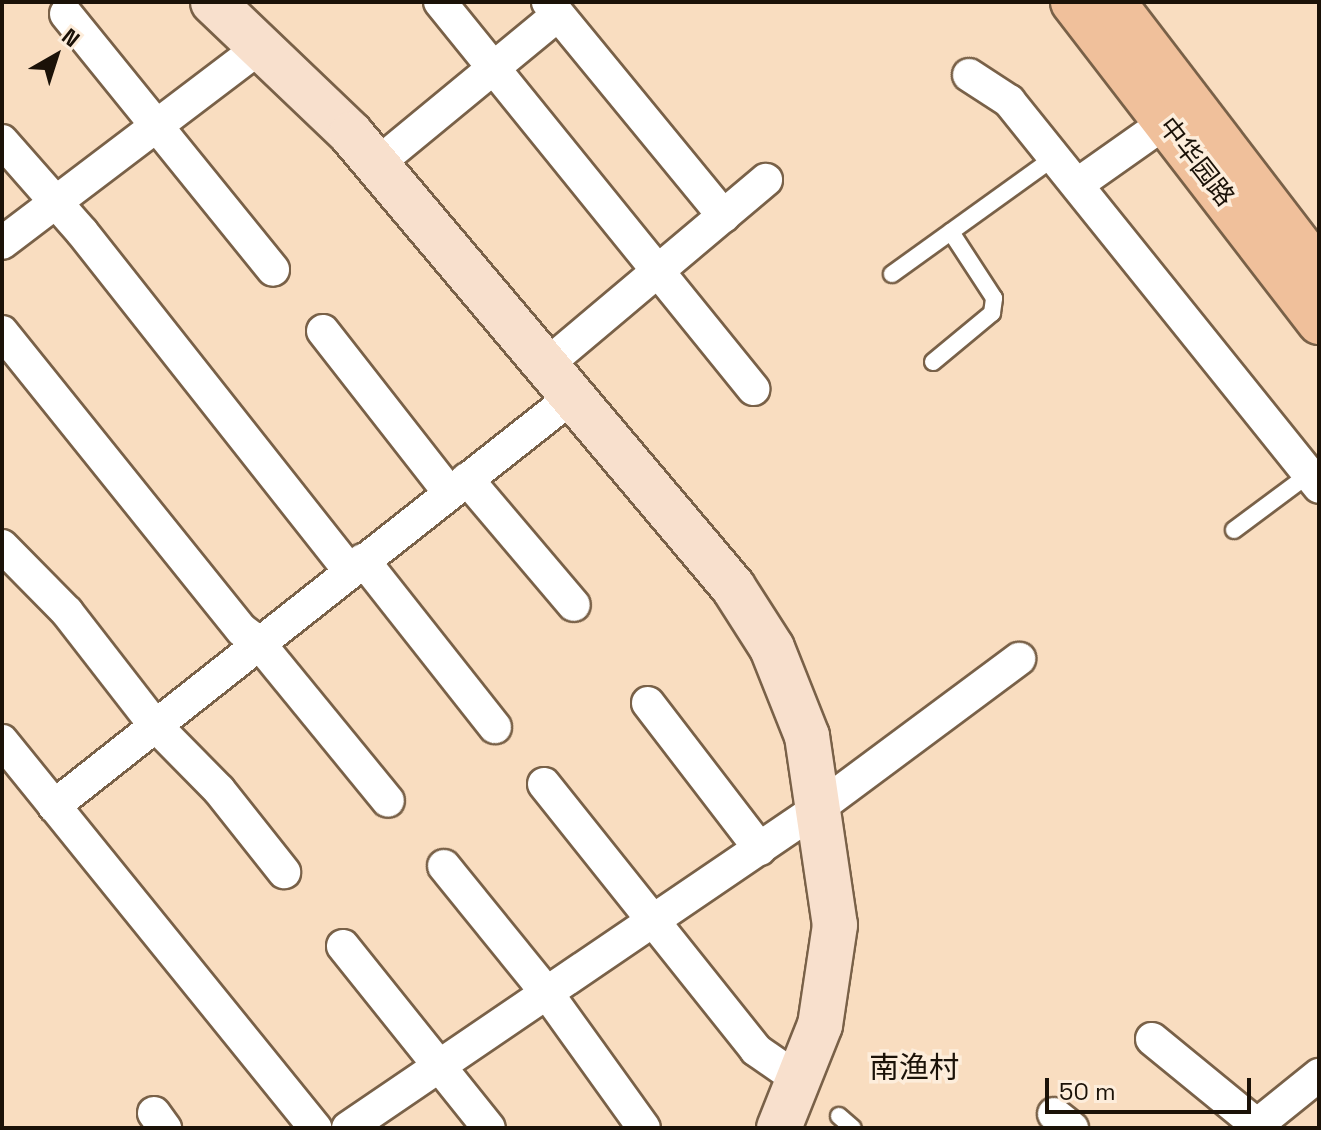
<!DOCTYPE html>
<meta charset="utf-8">
<style>
body{margin:0}
#map{position:relative;width:1321px;height:1130px;overflow:hidden;background:#f9ddc0;font-family:"Space Grotesk","Noto Sans SC",sans-serif}
div>[style]{position:absolute}
.roads{filter:drop-shadow(2px 0 #796148) drop-shadow(-2px 0 #796148) drop-shadow(0 2px #796148) drop-shadow(0 -2px #796148)}
.lane>*{height:16px;margin:-8px;padding:0 8px;transform-origin:8px;border-radius:8px;background:#fff}
.street>*{height:32px;margin:-16px;padding:0 16px;transform-origin:16px;border-radius:16px;background:#fff}
.secondary>*{height:44px;margin:-22px;padding:0 22px;transform-origin:22px;border-radius:22px;background:#f8e0cd}
.primary>*{height:44px;margin:-22px;padding:0 22px;transform-origin:22px;border-radius:22px;background:#f0c09b}
span{translate:-50% -50%;white-space:nowrap;text-align:center;line-height:1.15;-webkit-text-stroke:7px #fdeddb;paint-order:stroke}
.street-label{font-size:26px;color:#1b1208}
.quarter-label{font-size:30px;color:#1b1208}
.frame{position:absolute;inset:0;border:4px solid #1b1208;pointer-events:none}
.north{position:absolute;left:16px;top:16px;width:80px;height:80px;-webkit-text-stroke:6px #fdeddb;paint-order:stroke;rotate:39deg;font-size:22px;font-weight:700;line-height:32px;text-align:center;color:#1b1208}
.north::after{content:'';display:block;margin:auto;width:28px;height:36px;background:#1b1208;clip-path:polygon(50% 0,100% 100%,50% 72%,0 100%)}
.scale{position:absolute;left:1045px;top:1078px;width:206px;height:36px;box-sizing:border-box;border:4px solid #1b1208;border-top:0;padding-left:10px;font-size:24px;line-height:28px;white-space:nowrap;color:#1b1208;-webkit-text-stroke:6px #fdeddb;paint-order:stroke}
</style>
<div id="map">
<div class="roads">
<div class="lane">
<div style="left:892px;top:274px;width:201px;rotate:-35.7deg"></div>
<div style="left:933px;top:362px;width:77px;rotate:-39.7deg"></div>
<div style="left:992px;top:313px;width:15px;rotate:-82deg"></div>
<div style="left:994px;top:298px;width:79px;rotate:-123.1deg"></div>
<div style="left:1234px;top:530px;width:94px;rotate:-36.7deg"></div>
<div style="left:839px;top:1116px;width:18px;rotate:41deg"></div>
</div>
<div class="street">
<div style="left:440px;top:2px;width:498px;rotate:51deg"></div>
<div style="left:548px;top:2px;width:277px;rotate:50.6deg"></div>
<div style="left:66px;top:14px;width:329px;rotate:51deg"></div>
<div style="left:969px;top:75px;width:48px;rotate:33deg"></div>
<div style="left:1009px;top:101px;width:495px;rotate:51.2deg"></div>
<div style="left:2px;top:141px;width:121px;rotate:48.7deg"></div>
<div style="left:82px;top:232px;width:431px;rotate:51.7deg"></div>
<div style="left:377px;top:164px;width:234px;rotate:-39.5deg"></div>
<div style="left:1078px;top:184px;width:128px;rotate:-35.2deg"></div>
<div style="left:2px;top:243px;width:326px;rotate:-37.2deg"></div>
<div style="left:323px;top:331px;width:204px;rotate:52deg"></div>
<div style="left:2px;top:332px;width:383px;rotate:51.2deg"></div>
<div style="left:242px;top:630px;width:20px;rotate:37deg"></div>
<div style="left:258px;top:642px;width:205px;rotate:50.7deg"></div>
<div style="left:545px;top:366px;width:289px;rotate:-40.1deg"></div>
<div style="left:467px;top:479px;width:165px;rotate:49.7deg"></div>
<div style="left:2px;top:546px;width:93px;rotate:45.4deg"></div>
<div style="left:67px;top:612px;width:140px;rotate:52.2deg"></div>
<div style="left:153px;top:723px;width:94px;rotate:45.4deg"></div>
<div style="left:219px;top:790px;width:105px;rotate:51.6deg"></div>
<div style="left:363px;top:560px;width:213px;rotate:51.7deg"></div>
<div style="left:648px;top:703px;width:184px;rotate:52.5deg"></div>
<div style="left:2px;top:741px;width:498px;rotate:51deg"></div>
<div style="left:544px;top:784px;width:340px;rotate:51.4deg"></div>
<div style="left:756px;top:1050px;width:51px;rotate:34.6deg"></div>
<div style="left:54px;top:806px;width:660px;rotate:-38.29deg"></div>
<div style="left:444px;top:866px;width:164px;rotate:51deg"></div>
<div style="left:547px;top:993px;width:166px;rotate:54.3deg"></div>
<div style="left:343px;top:946px;width:233px;rotate:51.3deg"></div>
<div style="left:1152px;top:1039px;width:136px;rotate:39.3deg"></div>
<div style="left:1257px;top:1125px;width:80px;rotate:-38.9deg"></div>
<div style="left:154px;top:1113px;width:19px;rotate:54deg"></div>
<div style="left:1054px;top:1114px;width:23px;rotate:38deg"></div>
<div style="left:348px;top:1128px;width:567px;rotate:-34.22deg"></div>
<div style="left:817px;top:809px;width:252px;rotate:-36.6deg"></div>
</div>
<div class="secondary">
<div style="left:213px;top:2px;width:191px;rotate:43.7deg"></div>
<div style="left:351px;top:134px;width:593px;rotate:49.86deg"></div>
<div style="left:733px;top:587px;width:72px;rotate:57.4deg"></div>
<div style="left:772px;top:648px;width:95px;rotate:68.3deg"></div>
<div style="left:807px;top:736px;width:191px;rotate:81.6deg"></div>
<div style="left:835px;top:925px;width:101px;rotate:98.5deg"></div>
<div style="left:820px;top:1025px;width:111px;rotate:111.7deg"></div>
</div>
<div class="primary">
<div style="left:1073px;top:2px;width:404px;rotate:52.4deg"></div>
<div style="left:1113px;top:2px;width:339px;rotate:52.6deg"></div>
</div>
</div>
<div class="street-label">
<span style="left:1196px;top:162px;rotate:52deg">中华园路</span>
</div>
<div class="quarter-label">
<span style="left:914px;top:1068px">南渔村</span>
</div>
<div class="frame"></div>
<div class="north">N</div>
<div class="scale">50 m</div>
</div>
